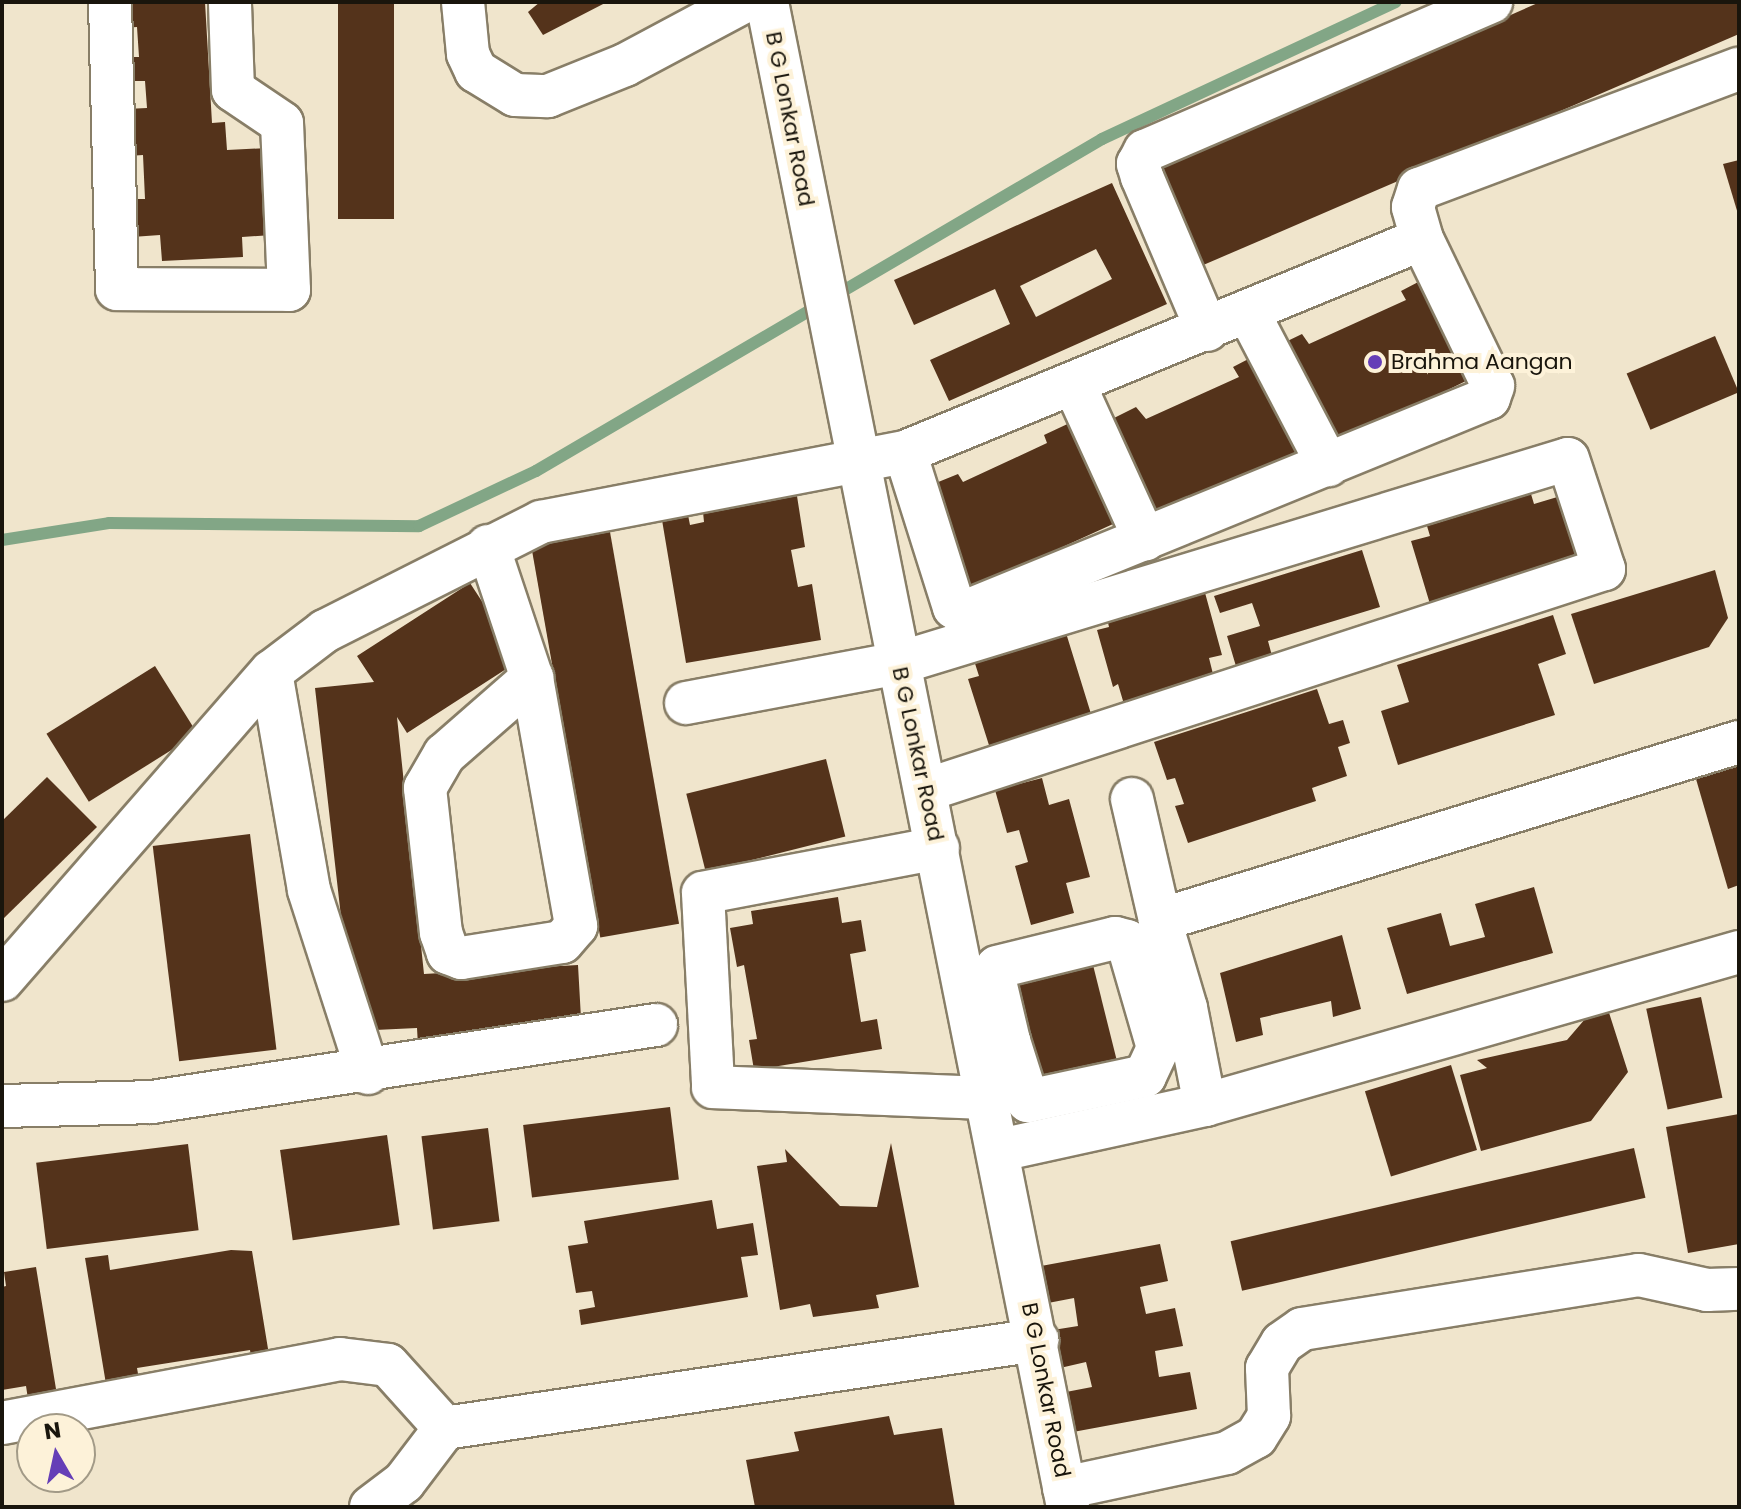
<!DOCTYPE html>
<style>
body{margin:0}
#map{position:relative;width:1741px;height:1509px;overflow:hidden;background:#f0e5cc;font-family:Poppins,sans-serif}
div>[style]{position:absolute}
.stream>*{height:12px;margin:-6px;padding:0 6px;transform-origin:6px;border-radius:6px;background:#82a686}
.building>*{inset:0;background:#54331b;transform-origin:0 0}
.roads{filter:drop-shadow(2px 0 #887e67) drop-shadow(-2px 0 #887e67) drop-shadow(0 2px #887e67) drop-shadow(0 -2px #887e67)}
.minor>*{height:42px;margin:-21px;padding:0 21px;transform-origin:21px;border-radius:21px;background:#fff}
.dots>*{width:22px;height:22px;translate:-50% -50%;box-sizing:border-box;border:4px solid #fdf2d9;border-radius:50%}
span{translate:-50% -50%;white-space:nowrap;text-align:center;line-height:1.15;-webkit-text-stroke:8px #fdf2d9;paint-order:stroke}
.street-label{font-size:22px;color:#19150c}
.poi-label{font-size:22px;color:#19150c}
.left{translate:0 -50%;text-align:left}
.frame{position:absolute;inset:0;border:4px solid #19150c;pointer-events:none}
.north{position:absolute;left:16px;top:1413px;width:80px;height:80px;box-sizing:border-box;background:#fdf2d9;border:2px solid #a29a87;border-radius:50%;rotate:351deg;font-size:22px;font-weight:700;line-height:32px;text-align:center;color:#19150c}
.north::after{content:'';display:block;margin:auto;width:28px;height:36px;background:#653eb7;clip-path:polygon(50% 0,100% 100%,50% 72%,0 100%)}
</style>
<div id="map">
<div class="stream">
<div style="left:2px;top:540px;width:108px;rotate:-9deg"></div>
<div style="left:109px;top:523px;width:310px;rotate:0.6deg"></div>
<div style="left:419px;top:526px;width:129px;rotate:-25.2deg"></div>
<div style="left:536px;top:471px;width:656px;rotate:-30.39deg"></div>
<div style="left:1102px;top:139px;width:324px;rotate:-25deg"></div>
</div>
<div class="building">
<div style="clip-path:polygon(121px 2px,205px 2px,212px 123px,225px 122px,227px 150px,268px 148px,272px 235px,242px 237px,243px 257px,162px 261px,160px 235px,132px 237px,130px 199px,145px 199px,143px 155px,128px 156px,126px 109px,147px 108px,145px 81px,124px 81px,123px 57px,139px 57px,137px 27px,122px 28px)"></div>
<div style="left:338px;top:2px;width:56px;height:217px"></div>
<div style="clip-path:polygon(540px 2px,607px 2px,543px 35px,528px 12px)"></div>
<div style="clip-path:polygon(1540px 2px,1739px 2px,1739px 34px,1201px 266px,1158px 170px)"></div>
<div style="clip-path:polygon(1739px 160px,1739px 214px,1738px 214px,1723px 164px)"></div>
<div style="clip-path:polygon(evenodd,1112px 183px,1167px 304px,949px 401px,930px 360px,1010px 324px,995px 289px,914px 325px,894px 280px,1112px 183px,1096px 249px,1112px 279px,1036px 317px,1020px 286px,1096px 249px)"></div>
<div style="clip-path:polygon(1424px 279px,1474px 377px,1326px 450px,1275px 347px,1302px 334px,1309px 344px,1406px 300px,1401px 291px)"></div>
<div style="left:1715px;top:336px;width:61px;height:96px;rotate:67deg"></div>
<div style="clip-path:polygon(1258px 354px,1314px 451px,1156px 524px,1108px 421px,1136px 407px,1146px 419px,1239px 377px,1233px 367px)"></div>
<div style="clip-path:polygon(1076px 420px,1124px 519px,964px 592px,921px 489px,958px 474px,963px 482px,1047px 443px,1044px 435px)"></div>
<div style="clip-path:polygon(1531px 494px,1534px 504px,1564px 495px,1586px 566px,1433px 614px,1411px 541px,1430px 536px,1427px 526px)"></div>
<div style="clip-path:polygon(797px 496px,805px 547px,791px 550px,798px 587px,812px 584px,821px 640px,686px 663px,662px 520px,688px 515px,690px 525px,704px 522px,703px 512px)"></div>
<div style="left:607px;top:515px;width:415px;height:80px;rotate:80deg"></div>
<div style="clip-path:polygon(1362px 550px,1380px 607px,1268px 641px,1274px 663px,1238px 673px,1227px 636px,1260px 626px,1252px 603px,1220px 613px,1214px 596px)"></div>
<div style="clip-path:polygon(1715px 570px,1728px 618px,1709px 647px,1594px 684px,1571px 614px)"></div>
<div style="clip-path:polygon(1201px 578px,1222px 655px,1209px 658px,1216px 686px,1126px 711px,1118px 684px,1113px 687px,1097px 630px,1109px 627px,1104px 605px)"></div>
<div style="clip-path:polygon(470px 583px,520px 660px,407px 733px,397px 717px,424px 974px,578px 965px,582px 1036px,418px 1046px,417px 1028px,354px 1031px,315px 688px,374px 682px,357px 656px)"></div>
<div style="clip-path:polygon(1553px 615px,1566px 654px,1538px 664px,1555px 715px,1398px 765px,1381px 711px,1409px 702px,1397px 665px)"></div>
<div style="clip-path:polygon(1062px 620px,1096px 730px,994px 761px,968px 679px,979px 676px,970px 648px)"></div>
<div style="left:155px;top:666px;width:80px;height:128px;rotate:58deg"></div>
<div style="clip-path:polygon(1317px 689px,1329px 724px,1343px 720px,1350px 743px,1338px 747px,1347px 776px,1312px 788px,1316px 801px,1188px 843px,1175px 806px,1184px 804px,1175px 778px,1167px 780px,1154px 742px)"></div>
<div style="left:826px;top:759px;width:80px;height:144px;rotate:76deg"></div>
<div style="clip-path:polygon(1739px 766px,1739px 885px,1728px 889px,1696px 779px)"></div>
<div style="clip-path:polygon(47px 777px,97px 827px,2px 920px,2px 821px)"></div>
<div style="clip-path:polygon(1042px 778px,1049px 805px,1069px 799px,1090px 877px,1066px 883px,1074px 913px,1031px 925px,1015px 866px,1028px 862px,1019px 830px,1007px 833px,995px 790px)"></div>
<div style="left:250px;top:834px;width:217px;height:98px;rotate:83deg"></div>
<div style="clip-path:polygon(1534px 887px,1553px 953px,1407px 994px,1387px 928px,1441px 913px,1450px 946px,1485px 937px,1475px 904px)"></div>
<div style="clip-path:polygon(838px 897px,842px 923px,861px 920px,866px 951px,850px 954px,861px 1022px,877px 1019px,882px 1049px,754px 1070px,749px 1040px,757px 1039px,744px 965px,737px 967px,730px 928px,753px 924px,751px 911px)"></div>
<div style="clip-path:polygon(1342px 935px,1361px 1009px,1333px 1017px,1331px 1001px,1260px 1018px,1263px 1035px,1236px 1042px,1220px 973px)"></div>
<div style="left:1092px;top:961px;width:113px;height:94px;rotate:76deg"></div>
<div style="clip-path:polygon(1604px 997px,1628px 1072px,1591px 1121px,1481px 1151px,1460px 1075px,1487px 1068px,1477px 1060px,1567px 1040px)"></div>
<div style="left:1701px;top:997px;width:103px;height:56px;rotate:78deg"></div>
<div style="left:1451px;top:1065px;width:89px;height:90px;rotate:73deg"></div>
<div style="left:670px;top:1107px;width:73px;height:148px;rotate:83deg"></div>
<div style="clip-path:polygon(1739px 1114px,1739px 1244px,1688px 1253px,1666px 1127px)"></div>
<div style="left:488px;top:1128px;width:94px;height:67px;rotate:83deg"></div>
<div style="left:387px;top:1135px;width:91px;height:108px;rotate:82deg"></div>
<div style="clip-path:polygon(891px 1143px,919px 1287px,876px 1295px,879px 1308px,813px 1317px,810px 1304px,780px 1310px,757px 1166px,787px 1162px,785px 1149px,840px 1206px,877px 1207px)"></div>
<div style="left:188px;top:1144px;width:87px;height:153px;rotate:83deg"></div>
<div style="left:1634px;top:1148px;width:51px;height:414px;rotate:77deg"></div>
<div style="clip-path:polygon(712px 1200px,717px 1229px,753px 1223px,758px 1255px,741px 1257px,748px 1297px,581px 1325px,579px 1310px,595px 1307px,592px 1291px,576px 1293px,568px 1246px,588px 1243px,584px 1221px)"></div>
<div style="clip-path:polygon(1160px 1244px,1168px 1281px,1140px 1287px,1146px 1314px,1175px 1308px,1183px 1346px,1155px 1351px,1159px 1377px,1190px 1372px,1197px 1409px,1073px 1432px,1066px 1392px,1092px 1387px,1086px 1362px,1060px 1368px,1053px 1330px,1078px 1326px,1074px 1298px,1048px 1303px,1041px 1266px)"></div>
<div style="clip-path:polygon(231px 1250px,252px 1251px,270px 1361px,252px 1364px,250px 1350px,137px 1368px,140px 1385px,107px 1390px,85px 1258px,108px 1255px,110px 1270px)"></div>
<div style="clip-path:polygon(36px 1267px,57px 1395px,28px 1399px,26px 1386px,2px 1390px,2px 1287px,6px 1286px,4px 1272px)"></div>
<div style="clip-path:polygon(889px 1416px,894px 1435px,942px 1428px,955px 1507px,755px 1507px,746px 1460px,799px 1451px,794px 1432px)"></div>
</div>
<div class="roads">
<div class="minor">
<div style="left:110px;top:2px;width:287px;rotate:88.6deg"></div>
<div style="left:117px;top:289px;width:172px;rotate:0.3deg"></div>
<div style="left:289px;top:290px;width:167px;rotate:-92.4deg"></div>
<div style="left:282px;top:123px;width:59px;rotate:-146deg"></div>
<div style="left:233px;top:90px;width:88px;rotate:-92deg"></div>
<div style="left:463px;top:2px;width:52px;rotate:84.5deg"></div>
<div style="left:468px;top:54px;width:19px;rotate:65deg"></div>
<div style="left:476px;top:71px;width:46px;rotate:31.6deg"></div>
<div style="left:515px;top:95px;width:33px;rotate:2deg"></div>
<div style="left:548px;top:96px;width:83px;rotate:-21.9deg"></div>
<div style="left:625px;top:65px;width:134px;rotate:-28.1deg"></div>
<div style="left:767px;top:2px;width:1535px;rotate:78.69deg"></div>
<div style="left:1248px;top:312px;width:173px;rotate:62.4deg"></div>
<div style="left:1207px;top:330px;width:166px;rotate:-113deg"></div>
<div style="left:1142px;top:177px;width:14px;rotate:-107deg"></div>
<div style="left:1138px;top:164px;width:15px;rotate:-62deg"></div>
<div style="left:1145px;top:151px;width:377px;rotate:-23.3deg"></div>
<div style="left:1074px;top:384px;width:171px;rotate:65.5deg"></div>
<div style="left:905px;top:452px;width:163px;rotate:72.5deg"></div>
<div style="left:954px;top:607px;width:10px;rotate:37deg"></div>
<div style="left:962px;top:613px;width:569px;rotate:-22.19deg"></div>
<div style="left:1489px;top:398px;width:13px;rotate:-72deg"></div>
<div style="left:1493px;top:386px;width:163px;rotate:-115.8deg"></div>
<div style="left:488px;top:546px;width:139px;rotate:71.6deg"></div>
<div style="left:532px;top:678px;width:252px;rotate:79.9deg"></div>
<div style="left:576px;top:926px;width:21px;rotate:131deg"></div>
<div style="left:562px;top:942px;width:102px;rotate:171deg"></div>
<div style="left:461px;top:958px;width:14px;rotate:-159deg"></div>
<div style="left:448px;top:953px;width:21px;rotate:-109deg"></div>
<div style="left:441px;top:933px;width:146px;rotate:-96.3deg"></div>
<div style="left:425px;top:788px;width:39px;rotate:-60deg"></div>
<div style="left:445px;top:754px;width:116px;rotate:-41.1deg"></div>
<div style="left:686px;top:703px;width:217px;rotate:-10.6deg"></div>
<div style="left:899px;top:663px;width:699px;rotate:-16.96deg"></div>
<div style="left:1568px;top:459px;width:116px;rotate:71.9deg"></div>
<div style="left:1604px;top:569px;width:713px;rotate:161.95deg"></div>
<div style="left:1132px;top:799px;width:124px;rotate:77deg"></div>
<div style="left:938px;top:848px;width:239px;rotate:169.2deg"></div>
<div style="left:703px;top:893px;width:194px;rotate:87deg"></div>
<div style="left:713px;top:1087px;width:276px;rotate:2.3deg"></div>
<div style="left:2px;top:980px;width:409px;rotate:-48.9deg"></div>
<div style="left:978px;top:1049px;width:32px;rotate:-14deg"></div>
<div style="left:1009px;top:1041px;width:66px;rotate:-103.2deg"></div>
<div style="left:994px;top:977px;width:10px;rotate:-73deg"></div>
<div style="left:997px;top:967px;width:122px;rotate:-13.8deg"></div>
<div style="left:1115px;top:938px;width:12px;rotate:14deg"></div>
<div style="left:1127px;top:941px;width:111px;rotate:73.8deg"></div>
<div style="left:1158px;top:1048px;width:31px;rotate:115deg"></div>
<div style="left:1145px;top:1076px;width:120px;rotate:167.9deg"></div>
<div style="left:1028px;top:1101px;width:63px;rotate:-107.6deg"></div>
<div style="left:368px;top:1073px;width:192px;rotate:-107.9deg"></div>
<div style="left:309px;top:890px;width:221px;rotate:-99.9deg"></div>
<div style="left:271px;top:672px;width:68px;rotate:-37.2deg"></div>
<div style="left:325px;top:631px;width:242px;rotate:-26.8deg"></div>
<div style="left:541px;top:522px;width:371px;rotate:-10.9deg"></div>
<div style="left:905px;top:452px;width:559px;rotate:-22.39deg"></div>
<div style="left:1422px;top:239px;width:33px;rotate:-106deg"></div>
<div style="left:1413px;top:207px;width:19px;rotate:-72deg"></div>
<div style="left:1419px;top:189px;width:342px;rotate:-20.6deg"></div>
<div style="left:1205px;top:1105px;width:555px;rotate:-15.99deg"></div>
<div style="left:2px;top:1106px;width:150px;rotate:-1.5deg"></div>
<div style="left:152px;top:1102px;width:510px;rotate:-8.69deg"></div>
<div style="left:1000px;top:1150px;width:210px;rotate:-12.4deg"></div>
<div style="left:1205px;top:1105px;width:99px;rotate:-101.1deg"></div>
<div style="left:1186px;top:1008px;width:92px;rotate:-106.5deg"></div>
<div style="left:1160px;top:920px;width:606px;rotate:-17.09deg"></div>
<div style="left:2px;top:1423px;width:344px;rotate:-10.7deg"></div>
<div style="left:340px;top:1359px;width:48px;rotate:7.1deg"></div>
<div style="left:388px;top:1365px;width:85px;rotate:47.9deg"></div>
<div style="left:1064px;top:1488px;width:167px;rotate:-12.1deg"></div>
<div style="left:1227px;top:1453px;width:33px;rotate:-29deg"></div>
<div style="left:1256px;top:1437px;width:25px;rotate:-58deg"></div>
<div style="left:1269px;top:1416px;width:48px;rotate:-92.4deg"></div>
<div style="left:1267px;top:1368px;width:29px;rotate:-59deg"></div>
<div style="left:1282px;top:1343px;width:24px;rotate:-35deg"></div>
<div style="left:1302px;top:1329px;width:341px;rotate:-9.1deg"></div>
<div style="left:1639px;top:1275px;width:70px;rotate:12.4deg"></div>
<div style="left:1707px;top:1290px;width:32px;rotate:-2deg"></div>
<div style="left:371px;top:1507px;width:41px;rotate:-37.1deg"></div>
<div style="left:404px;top:1482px;width:68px;rotate:-52.8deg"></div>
<div style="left:445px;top:1428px;width:599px;rotate:-8.46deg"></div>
</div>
</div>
<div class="dots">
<div style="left:1375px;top:362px;background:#653eb7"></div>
</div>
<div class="street-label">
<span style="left:790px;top:119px;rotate:79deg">B G Lonkar Road</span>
<span style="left:918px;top:754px;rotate:78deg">B G Lonkar Road</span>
<span style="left:1046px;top:1390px;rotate:79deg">B G Lonkar Road</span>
</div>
<div class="poi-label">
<span class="left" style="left:1391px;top:362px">Brahma Aangan</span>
</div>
<div class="frame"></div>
<div class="north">N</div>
</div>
